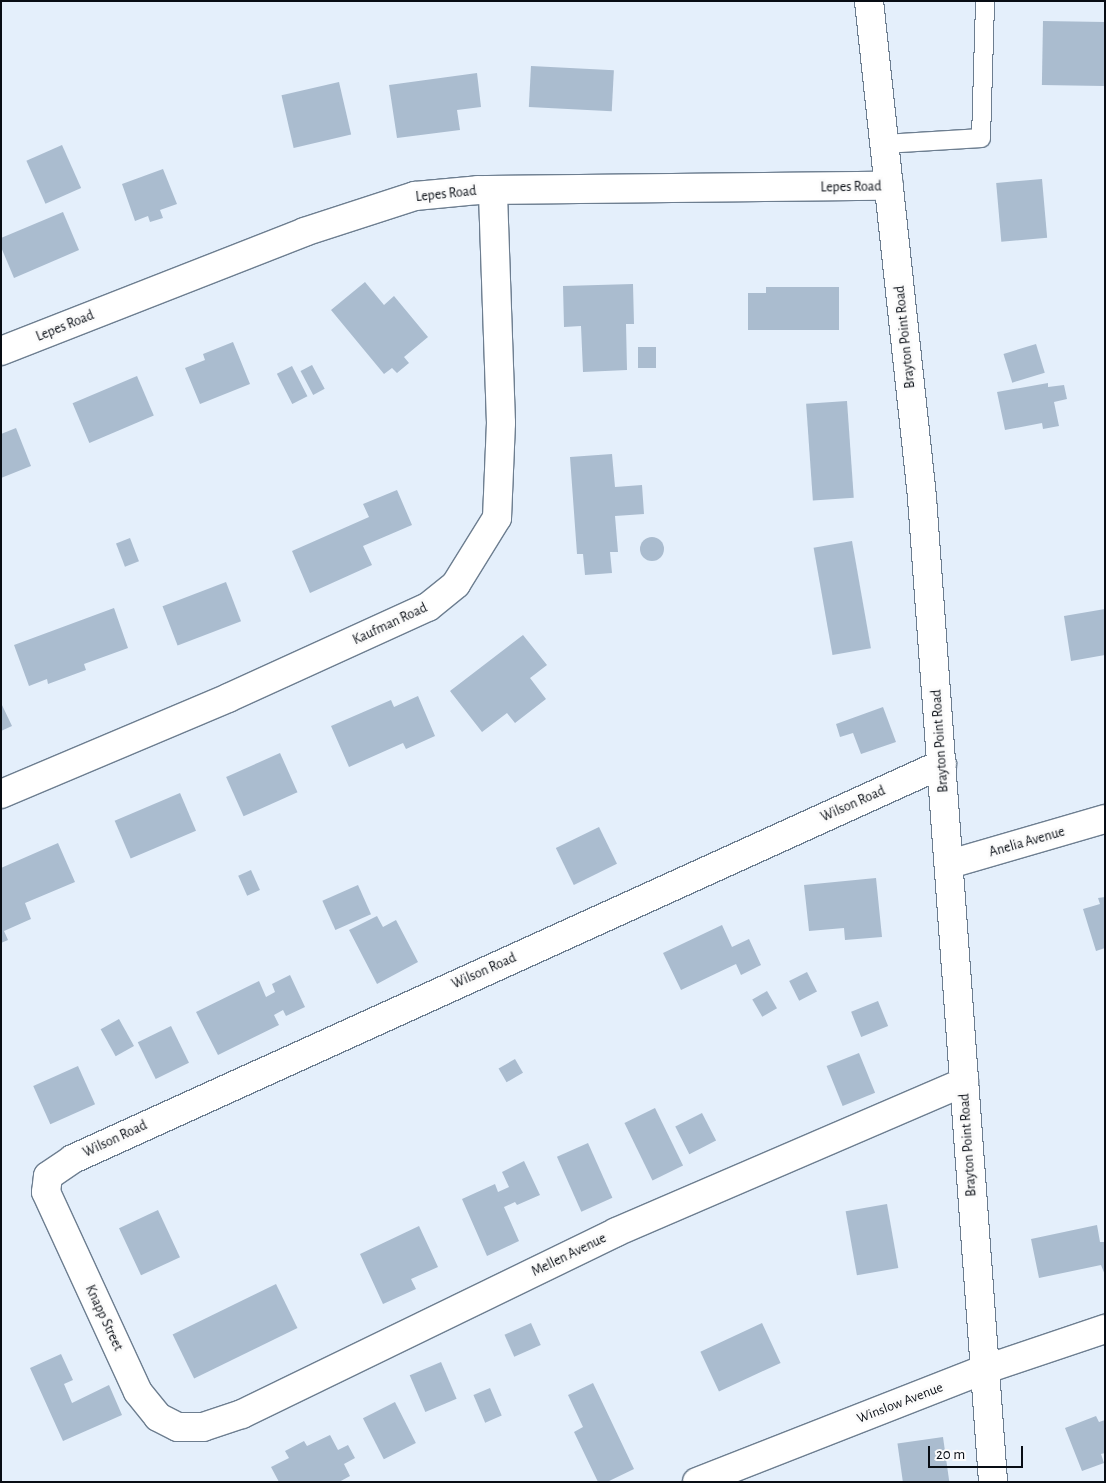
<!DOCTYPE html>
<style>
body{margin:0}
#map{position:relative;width:1106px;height:1483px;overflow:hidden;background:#e4effb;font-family:"Alegreya Sans",sans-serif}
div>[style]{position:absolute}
.building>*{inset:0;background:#aabccf;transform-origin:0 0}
.round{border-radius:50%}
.roads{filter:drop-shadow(1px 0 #6d7e90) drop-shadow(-1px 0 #6d7e90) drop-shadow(0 1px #6d7e90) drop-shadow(0 -1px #6d7e90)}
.lane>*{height:18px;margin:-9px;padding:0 9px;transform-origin:9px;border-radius:9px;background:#fff}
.street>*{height:28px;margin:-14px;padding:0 14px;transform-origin:14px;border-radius:14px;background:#fff}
.secondary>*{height:28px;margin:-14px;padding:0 14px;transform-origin:14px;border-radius:14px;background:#fff}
span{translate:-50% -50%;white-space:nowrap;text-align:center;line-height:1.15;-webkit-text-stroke:5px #fbfbfb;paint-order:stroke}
.street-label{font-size:14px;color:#080d14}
.frame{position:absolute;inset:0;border:2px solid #080d14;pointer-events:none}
.scale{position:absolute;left:928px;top:1446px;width:95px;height:22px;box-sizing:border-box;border:2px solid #080d14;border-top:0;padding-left:6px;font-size:15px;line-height:18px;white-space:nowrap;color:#080d14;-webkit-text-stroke:4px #fbfbfb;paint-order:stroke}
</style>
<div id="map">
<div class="building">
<div style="left:1043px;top:21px;width:62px;height:64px;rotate:1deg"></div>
<div style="left:531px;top:66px;width:83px;height:41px;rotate:3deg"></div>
<div style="clip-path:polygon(477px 73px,481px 107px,457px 110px,460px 130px,397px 138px,389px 85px)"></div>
<div style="left:339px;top:82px;width:54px;height:59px;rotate:77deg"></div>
<div style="left:62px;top:145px;width:47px;height:39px;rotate:66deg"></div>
<div style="clip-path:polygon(163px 169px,177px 204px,160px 210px,163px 218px,150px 222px,148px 216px,135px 221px,122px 184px)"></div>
<div style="left:1042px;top:179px;width:59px;height:46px;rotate:85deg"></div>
<div style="clip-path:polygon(63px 212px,79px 250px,14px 278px,1px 247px,1px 238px)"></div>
<div style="clip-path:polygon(365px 282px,384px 305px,394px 296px,428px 337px,404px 357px,409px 363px,397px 373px,392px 368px,384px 374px,331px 310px)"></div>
<div style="clip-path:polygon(633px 284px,634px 324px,626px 324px,627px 370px,583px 372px,581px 326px,564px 327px,563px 286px)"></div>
<div style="clip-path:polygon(766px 287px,839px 287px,839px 330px,748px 330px,748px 293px,766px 293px)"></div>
<div style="clip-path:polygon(233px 342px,250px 384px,200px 404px,185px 368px,205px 360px,203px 354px)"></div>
<div style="left:1036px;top:344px;width:30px;height:34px;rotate:73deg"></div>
<div style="left:638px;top:347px;width:18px;height:21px"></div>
<div style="left:312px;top:365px;width:27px;height:13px;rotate:62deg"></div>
<div style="left:292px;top:366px;width:34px;height:17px;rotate:63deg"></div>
<div style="left:137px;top:376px;width:43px;height:70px;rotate:67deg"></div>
<div style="clip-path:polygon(1048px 383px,1048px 387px,1064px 385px,1067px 399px,1054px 402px,1059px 426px,1043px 429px,1042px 423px,1005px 430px,997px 392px)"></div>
<div style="left:847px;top:401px;width:97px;height:41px;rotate:86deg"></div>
<div style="clip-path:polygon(16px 428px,31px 466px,1px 478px,1px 434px)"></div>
<div style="clip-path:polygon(612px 454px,615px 487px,642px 485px,644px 514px,615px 516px,618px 552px,610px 552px,612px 573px,585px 575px,583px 554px,577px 554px,570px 457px)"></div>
<div style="clip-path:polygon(397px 490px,412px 525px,363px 546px,372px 565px,310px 593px,292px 551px,369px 517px,363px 504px)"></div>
<div class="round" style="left:640px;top:537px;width:24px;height:24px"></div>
<div style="left:130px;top:538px;width:25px;height:15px;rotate:69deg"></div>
<div style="left:852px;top:541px;width:109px;height:39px;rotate:80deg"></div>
<div style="left:226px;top:582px;width:42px;height:68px;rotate:69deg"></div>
<div style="clip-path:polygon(114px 608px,128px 648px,84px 664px,86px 670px,48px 684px,47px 679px,29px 686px,14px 645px)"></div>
<div style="clip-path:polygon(1105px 609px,1105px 655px,1071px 661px,1064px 616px)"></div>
<div style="clip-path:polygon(523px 635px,547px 665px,530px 678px,546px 699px,515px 723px,507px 713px,482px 732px,450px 691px)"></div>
<div style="clip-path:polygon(418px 696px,435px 736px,406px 749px,403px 743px,349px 767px,331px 726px,391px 700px,394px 707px)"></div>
<div style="clip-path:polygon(1px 703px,12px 726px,1px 731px)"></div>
<div style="clip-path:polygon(883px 707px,896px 742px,861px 754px,853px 733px,840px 737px,836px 724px)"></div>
<div style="left:280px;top:753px;width:43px;height:59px;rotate:66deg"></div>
<div style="left:180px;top:793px;width:41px;height:71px;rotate:67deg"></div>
<div style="left:599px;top:827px;width:41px;height:48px;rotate:64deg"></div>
<div style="clip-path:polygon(58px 843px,75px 882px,25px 903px,31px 919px,4px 931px,8px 940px,1px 943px,1px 868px)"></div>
<div style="left:251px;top:870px;width:22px;height:14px;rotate:66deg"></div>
<div style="clip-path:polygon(876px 878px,882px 937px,845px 940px,844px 928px,809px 931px,804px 885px)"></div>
<div style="left:358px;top:885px;width:32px;height:39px;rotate:66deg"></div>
<div style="clip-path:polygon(1105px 897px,1105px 948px,1096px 951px,1083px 909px,1100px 904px,1098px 898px)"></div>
<div style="clip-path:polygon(377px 916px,383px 927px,396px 920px,418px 962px,377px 984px,349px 930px)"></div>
<div style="clip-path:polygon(722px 925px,732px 947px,749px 939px,761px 965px,741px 975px,736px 964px,681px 990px,663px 953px)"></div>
<div style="left:807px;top:972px;width:22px;height:20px;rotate:63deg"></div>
<div style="clip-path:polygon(290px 975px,305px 1007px,286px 1016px,283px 1010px,274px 1015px,279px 1025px,218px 1055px,196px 1012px,259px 981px,266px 997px,275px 992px,272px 984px)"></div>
<div style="left:767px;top:991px;width:20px;height:17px;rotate:60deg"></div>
<div style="left:878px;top:1001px;width:27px;height:29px;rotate:68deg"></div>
<div style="left:119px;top:1019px;width:31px;height:21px;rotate:61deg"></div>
<div style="left:171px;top:1026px;width:41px;height:37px;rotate:64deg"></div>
<div style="left:859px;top:1053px;width:43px;height:35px;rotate:68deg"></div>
<div style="left:515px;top:1059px;width:16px;height:19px;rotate:60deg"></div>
<div style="left:78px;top:1066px;width:42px;height:49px;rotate:66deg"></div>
<div style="left:655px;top:1108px;width:64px;height:34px;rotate:64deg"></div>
<div style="left:702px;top:1113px;width:31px;height:30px;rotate:63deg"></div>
<div style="left:588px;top:1143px;width:60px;height:34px;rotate:66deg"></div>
<div style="clip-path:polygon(524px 1161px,540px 1195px,517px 1205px,515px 1202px,504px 1207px,519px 1241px,487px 1256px,462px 1199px,495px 1184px,498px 1192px,509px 1187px,502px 1172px)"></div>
<div style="left:887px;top:1204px;width:65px;height:42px;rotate:80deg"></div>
<div style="left:158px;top:1210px;width:52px;height:43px;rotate:65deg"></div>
<div style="clip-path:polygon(1097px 1225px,1100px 1242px,1105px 1242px,1105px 1275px,1101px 1265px,1039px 1278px,1031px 1239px)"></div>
<div style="clip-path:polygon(419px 1226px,438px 1267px,411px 1279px,416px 1289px,383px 1304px,360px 1254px)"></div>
<div style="left:276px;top:1284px;width:49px;height:115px;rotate:64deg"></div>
<div style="left:531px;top:1323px;width:24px;height:29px;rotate:66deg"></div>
<div style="left:762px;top:1323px;width:44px;height:68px;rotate:65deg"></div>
<div style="clip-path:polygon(61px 1354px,73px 1380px,64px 1384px,72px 1403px,109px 1385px,122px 1415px,63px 1441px,30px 1368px)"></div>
<div style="left:441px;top:1362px;width:40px;height:34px;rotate:67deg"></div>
<div style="clip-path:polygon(593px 1383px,634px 1469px,607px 1482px,598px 1482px,574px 1432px,583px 1427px,568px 1395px)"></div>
<div style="left:490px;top:1388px;width:30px;height:18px;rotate:67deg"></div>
<div style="left:395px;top:1402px;width:46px;height:36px;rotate:63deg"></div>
<div style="clip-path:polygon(1096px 1416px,1099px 1422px,1105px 1420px,1105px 1453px,1101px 1454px,1104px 1463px,1082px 1471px,1065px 1428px)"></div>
<div style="clip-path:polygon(330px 1435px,338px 1450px,348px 1445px,355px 1458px,344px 1464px,350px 1476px,339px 1482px,279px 1482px,271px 1467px,289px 1458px,285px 1451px,304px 1441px,307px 1446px)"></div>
<div style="left:943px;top:1437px;width:45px;height:46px;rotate:82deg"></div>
</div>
<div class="roads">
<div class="lane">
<div style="left:885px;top:144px;width:96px;rotate:-3.6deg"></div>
<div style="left:981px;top:138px;width:137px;rotate:-88.3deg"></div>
</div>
<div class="street">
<div style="left:1px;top:351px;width:326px;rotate:-21.4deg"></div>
<div style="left:304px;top:232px;width:117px;rotate:-18deg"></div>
<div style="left:415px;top:196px;width:63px;rotate:-5.4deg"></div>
<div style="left:478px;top:190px;width:411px;rotate:-0.6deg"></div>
<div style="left:942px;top:764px;width:955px;rotate:155.56deg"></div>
<div style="left:73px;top:1159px;width:30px;rotate:146deg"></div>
<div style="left:48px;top:1176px;width:16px;rotate:97deg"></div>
<div style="left:46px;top:1192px;width:220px;rotate:65.3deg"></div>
<div style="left:138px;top:1392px;width:32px;rotate:51deg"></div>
<div style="left:158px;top:1417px;width:22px;rotate:27deg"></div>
<div style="left:178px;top:1427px;width:25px"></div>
<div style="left:203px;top:1427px;width:41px;rotate:-18.4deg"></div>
<div style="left:242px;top:1414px;width:416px;rotate:-25.9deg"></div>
<div style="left:616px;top:1232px;width:379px;rotate:-23.3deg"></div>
<div style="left:1px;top:794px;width:246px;rotate:-22.9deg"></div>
<div style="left:228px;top:698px;width:220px;rotate:-24.5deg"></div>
<div style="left:428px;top:607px;width:36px;rotate:-39deg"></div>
<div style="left:456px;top:584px;width:78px;rotate:-58.2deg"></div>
<div style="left:497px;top:518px;width:95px;rotate:-87.6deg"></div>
<div style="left:501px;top:423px;width:233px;rotate:-92deg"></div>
<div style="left:950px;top:864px;width:161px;rotate:-16.2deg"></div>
<div style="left:697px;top:1482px;width:307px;rotate:-21.4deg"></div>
<div style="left:983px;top:1370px;width:129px;rotate:-18.6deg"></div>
</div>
<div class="secondary">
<div style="left:869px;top:1px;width:500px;rotate:83.9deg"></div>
<div style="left:922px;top:498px;width:987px;rotate:85.87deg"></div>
</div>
</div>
<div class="street-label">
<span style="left:851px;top:187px;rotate:-1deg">Lepes Road</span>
<span style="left:446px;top:194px;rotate:-6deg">Lepes Road</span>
<span style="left:65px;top:326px;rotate:-22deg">Lepes Road</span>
<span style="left:905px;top:337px;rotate:-96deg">Brayton Point Road</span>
<span style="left:390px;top:624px;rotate:-25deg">Kaufman Road</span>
<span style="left:940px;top:741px;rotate:-94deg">Brayton Point Road</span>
<span style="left:853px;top:804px;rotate:-24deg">Wilson Road</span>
<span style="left:1027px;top:842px;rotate:-16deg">Anelia Avenue</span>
<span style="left:484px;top:971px;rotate:-24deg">Wilson Road</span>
<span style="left:115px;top:1139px;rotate:-25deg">Wilson Road</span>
<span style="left:968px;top:1145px;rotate:-94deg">Brayton Point Road</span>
<span style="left:569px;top:1255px;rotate:-26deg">Mellen Avenue</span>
<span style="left:104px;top:1318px;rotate:65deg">Knapp Street</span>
<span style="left:900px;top:1403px;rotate:-21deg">Winslow Avenue</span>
</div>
<div class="frame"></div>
<div class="scale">20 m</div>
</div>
